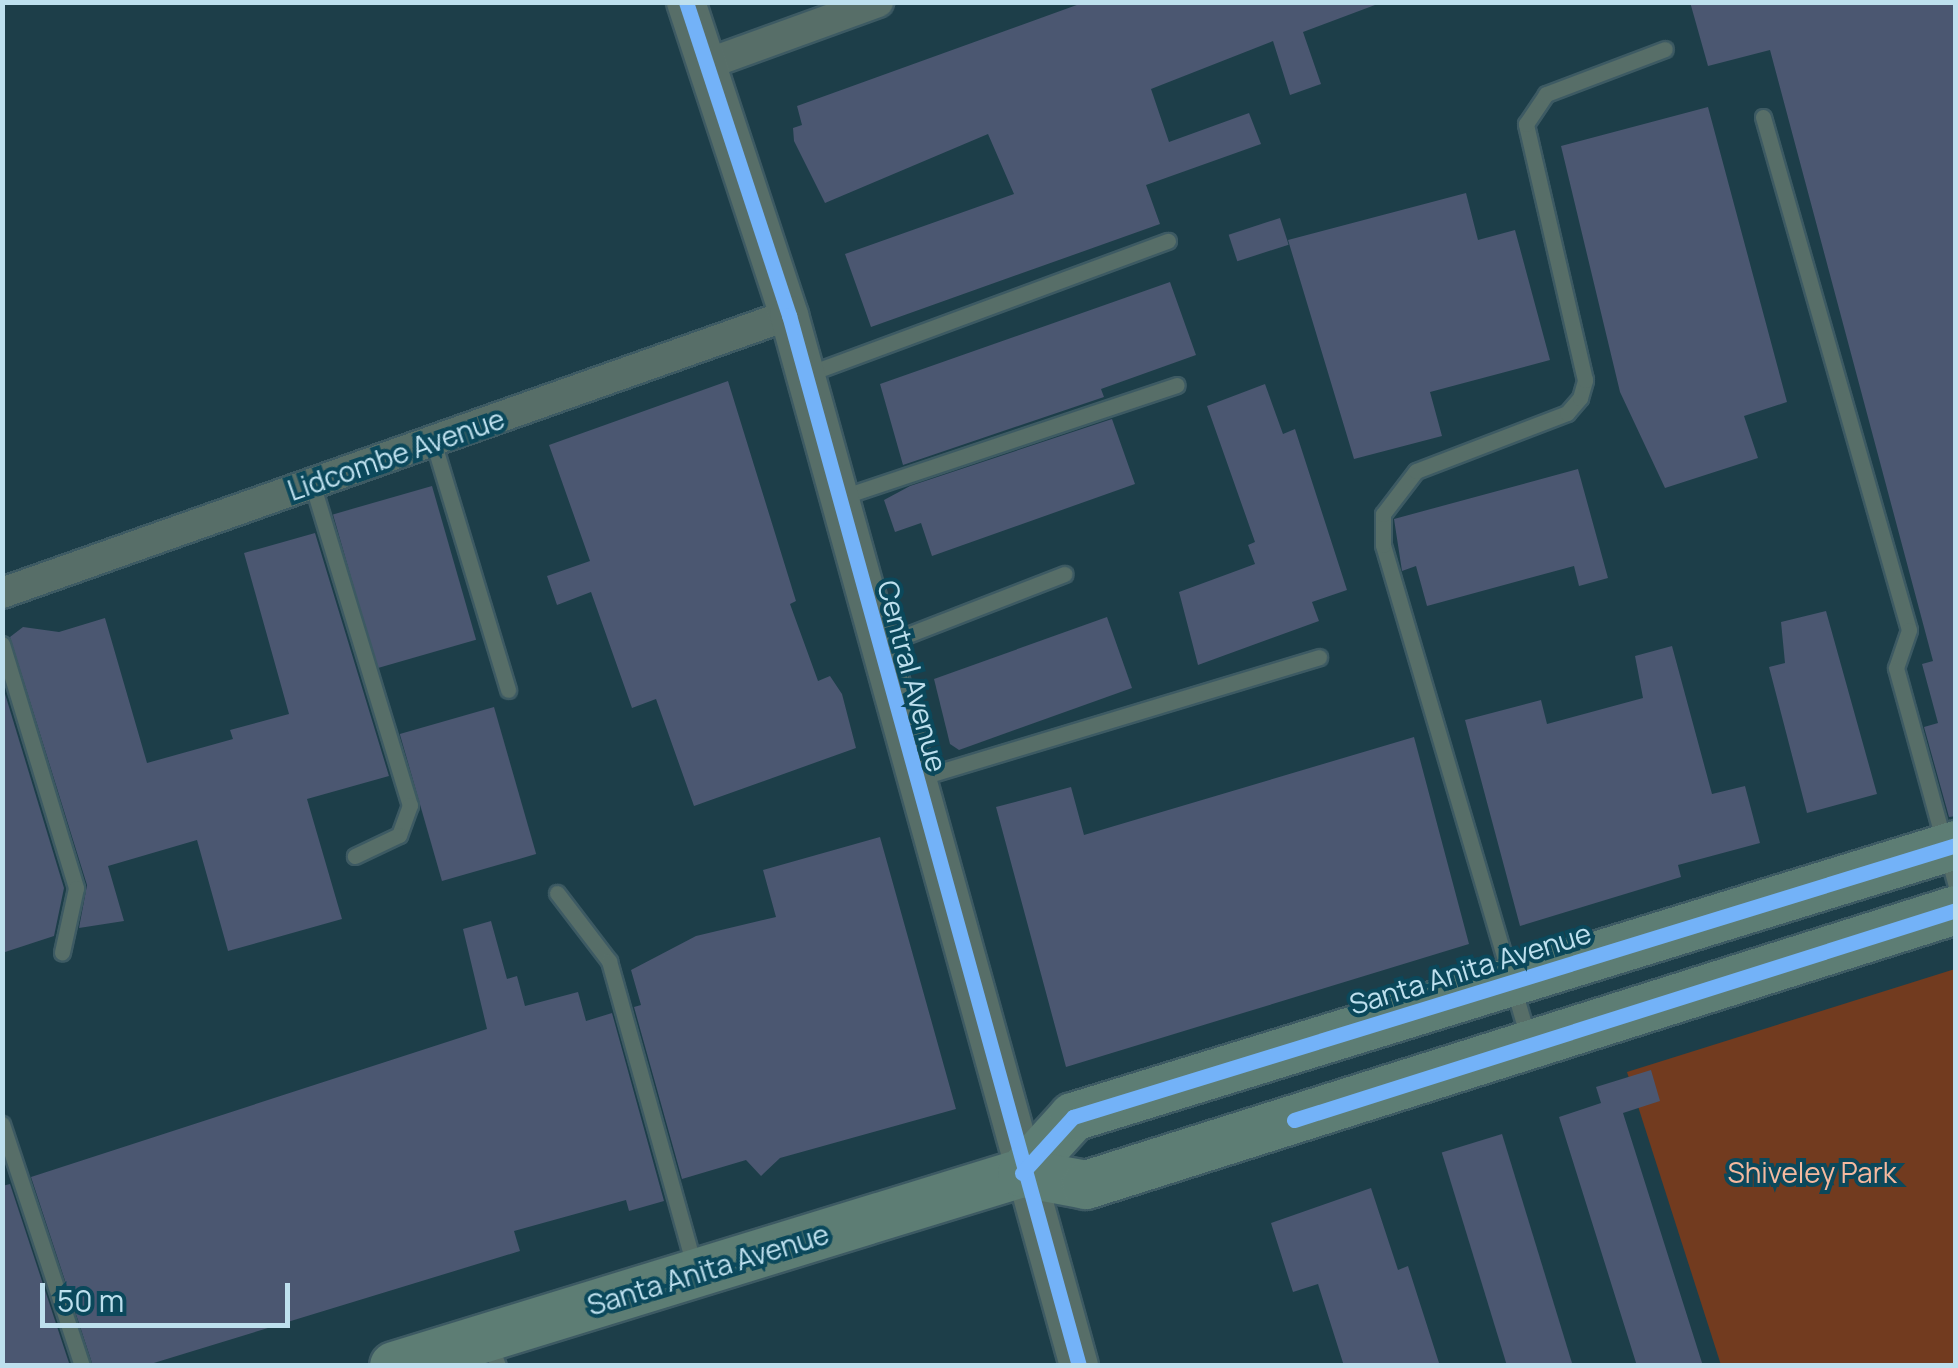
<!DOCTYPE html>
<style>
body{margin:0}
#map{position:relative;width:1958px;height:1368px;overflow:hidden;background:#1d3e49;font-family:Manrope,sans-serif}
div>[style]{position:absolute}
.green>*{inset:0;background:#723b1f}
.building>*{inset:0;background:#4b5771;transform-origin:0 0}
.roads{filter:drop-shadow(2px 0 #3d5a63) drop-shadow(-2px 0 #3d5a63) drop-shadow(0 2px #3d5a63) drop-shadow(0 -2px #3d5a63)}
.service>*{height:15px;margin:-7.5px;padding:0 7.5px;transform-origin:7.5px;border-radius:7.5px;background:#576e68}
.minor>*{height:30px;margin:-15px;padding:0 15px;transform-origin:15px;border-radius:15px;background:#576e68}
.tertiary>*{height:38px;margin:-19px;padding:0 19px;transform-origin:19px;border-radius:19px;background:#576e68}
.primary>*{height:48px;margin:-24px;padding:0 24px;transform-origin:24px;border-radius:24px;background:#5d7d74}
.cycleway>*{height:15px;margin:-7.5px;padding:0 7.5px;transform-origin:7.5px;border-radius:7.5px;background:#73b2f8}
span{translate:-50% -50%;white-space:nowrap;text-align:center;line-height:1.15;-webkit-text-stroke:8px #0b485b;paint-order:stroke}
.street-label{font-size:28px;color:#bee0ee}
.park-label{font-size:28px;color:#f5b99f}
.frame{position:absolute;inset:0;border:5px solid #bee0ee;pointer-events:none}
.scale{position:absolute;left:40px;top:1283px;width:250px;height:45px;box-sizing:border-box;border:5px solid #bee0ee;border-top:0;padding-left:12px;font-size:30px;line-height:35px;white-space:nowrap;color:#bee0ee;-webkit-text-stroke:8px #0b485b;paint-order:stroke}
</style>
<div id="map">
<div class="green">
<div style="clip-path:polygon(1955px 969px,1955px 1365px,1721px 1365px,1627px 1072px)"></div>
</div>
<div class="building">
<div style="clip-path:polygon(1085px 2px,1375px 5px,1303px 32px,1321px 84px,1290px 95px,1273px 41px,1151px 89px,1169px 142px,1249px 113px,1261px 144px,1146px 185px,1160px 224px,871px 327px,845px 254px,1014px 194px,988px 134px,825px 203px,794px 141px,793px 128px,802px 125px,797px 106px)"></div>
<div style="clip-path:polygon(1690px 2px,1956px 2px,1956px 816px,1949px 817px,1924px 727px,1938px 723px,1922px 664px,1933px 661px,1770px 50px,1708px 66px)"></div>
<div style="clip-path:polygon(1708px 107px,1787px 402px,1744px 416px,1758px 458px,1665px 488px,1620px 392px,1561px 146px)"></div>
<div style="clip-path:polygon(1466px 193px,1478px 240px,1515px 230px,1550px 360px,1430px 392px,1442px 436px,1354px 459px,1288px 240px)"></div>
<div style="left:1280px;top:218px;width:28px;height:54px;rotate:72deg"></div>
<div style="clip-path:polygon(1170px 282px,1196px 355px,1101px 389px,1104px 397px,903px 465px,880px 384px)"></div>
<div style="clip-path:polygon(728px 381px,796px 601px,790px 604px,818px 681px,830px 676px,842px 694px,856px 748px,694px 806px,656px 699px,632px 708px,591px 592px,557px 605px,547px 576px,590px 561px,549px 445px)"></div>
<div style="clip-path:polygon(1265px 384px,1283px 434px,1295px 429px,1347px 590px,1312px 602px,1319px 621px,1198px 665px,1179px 592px,1255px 564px,1248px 545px,1255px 542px,1207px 406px)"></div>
<div style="clip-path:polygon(1112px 419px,1135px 484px,932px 556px,921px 523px,895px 532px,884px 500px,910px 486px)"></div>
<div style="clip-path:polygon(1578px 469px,1608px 578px,1579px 586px,1574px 566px,1427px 606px,1416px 566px,1402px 571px,1394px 519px)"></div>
<div style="left:432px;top:486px;width:160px;height:103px;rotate:74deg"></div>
<div style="clip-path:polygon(315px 533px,389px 776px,307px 799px,342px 919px,228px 951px,197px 840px,108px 866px,124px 921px,79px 928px,87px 885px,10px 637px,23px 627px,59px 632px,105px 618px,147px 763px,233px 739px,230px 730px,289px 714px,244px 553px)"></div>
<div style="clip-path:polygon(1826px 611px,1877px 794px,1807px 813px,1769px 667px,1785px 663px,1781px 622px)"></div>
<div style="clip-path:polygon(1107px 617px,1132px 688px,959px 750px,950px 744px,934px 679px)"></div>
<div style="clip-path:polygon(1672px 646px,1712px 794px,1745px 786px,1760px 843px,1678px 865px,1681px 877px,1520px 926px,1465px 720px,1541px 700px,1547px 724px,1643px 698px,1635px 656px)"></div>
<div style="clip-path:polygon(2px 684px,64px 888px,54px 936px,2px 953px)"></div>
<div style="left:494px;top:707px;width:153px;height:98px;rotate:74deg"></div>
<div style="clip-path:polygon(1414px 737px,1469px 944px,1066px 1067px,996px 807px,1071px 787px,1084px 835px)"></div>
<div style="clip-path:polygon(880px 837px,956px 1109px,780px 1158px,761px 1176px,746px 1160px,682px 1179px,634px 1007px,641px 1005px,631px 970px,696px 936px,776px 917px,763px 870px)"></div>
<div style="clip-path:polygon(491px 921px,507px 979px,517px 976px,525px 1006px,578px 992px,586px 1021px,612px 1013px,664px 1201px,629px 1211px,626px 1200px,514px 1231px,520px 1251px,144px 1366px,93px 1366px,31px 1177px,487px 1029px,463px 929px)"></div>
<div style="clip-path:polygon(1651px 1070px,1660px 1101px,1623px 1113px,1703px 1366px,1637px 1366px,1559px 1117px,1601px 1103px,1596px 1087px)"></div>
<div style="left:1502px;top:1134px;width:243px;height:63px;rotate:73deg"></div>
<div style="clip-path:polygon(10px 1184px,70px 1366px,2px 1366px,2px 1186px)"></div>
<div style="clip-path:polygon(1371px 1188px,1398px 1270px,1408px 1266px,1440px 1366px,1344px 1366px,1318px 1284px,1293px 1292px,1271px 1223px)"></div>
</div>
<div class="roads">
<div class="service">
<div style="left:1763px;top:117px;width:533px;rotate:74.11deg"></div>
<div style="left:1909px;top:630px;width:40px;rotate:108.9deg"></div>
<div style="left:1896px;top:668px;width:226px;rotate:74.6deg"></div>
<div style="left:805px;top:375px;width:387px;rotate:-20.3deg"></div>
<div style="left:433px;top:441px;width:260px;rotate:73.2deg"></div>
<div style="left:312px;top:483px;width:337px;rotate:73.1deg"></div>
<div style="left:410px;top:805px;width:32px;rotate:110deg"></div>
<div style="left:399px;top:835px;width:49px;rotate:154.5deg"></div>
<div style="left:839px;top:498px;width:356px;rotate:-18.5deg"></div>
<div style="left:2px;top:644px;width:255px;rotate:73.1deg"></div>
<div style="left:76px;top:888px;width:66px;rotate:102.3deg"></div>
<div style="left:879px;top:646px;width:199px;rotate:-21.2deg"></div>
<div style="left:919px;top:778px;width:418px;rotate:-16.8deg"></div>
<div style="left:557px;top:893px;width:86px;rotate:52.6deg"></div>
<div style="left:609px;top:961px;width:319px;rotate:74.4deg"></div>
<div style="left:1529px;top:1041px;width:517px;rotate:-106.4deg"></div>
<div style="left:1383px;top:545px;width:31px;rotate:-90deg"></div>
<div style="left:1383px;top:514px;width:54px;rotate:-52.5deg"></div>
<div style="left:1416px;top:471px;width:162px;rotate:-21deg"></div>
<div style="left:1567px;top:413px;width:20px;rotate:-49deg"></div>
<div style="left:1580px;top:398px;width:19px;rotate:-74deg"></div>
<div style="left:1585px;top:380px;width:263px;rotate:-103deg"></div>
<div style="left:1526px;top:124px;width:36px;rotate:-56deg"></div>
<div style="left:1546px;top:94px;width:127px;rotate:-20.7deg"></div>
<div style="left:2px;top:1124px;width:255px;rotate:71.7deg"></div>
<div style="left:489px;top:1340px;width:28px;rotate:71deg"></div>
</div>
<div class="minor">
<div style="left:707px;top:64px;width:182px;rotate:-19.9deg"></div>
<div style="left:2px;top:593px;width:835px;rotate:-19.46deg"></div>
</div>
<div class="tertiary">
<div style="left:686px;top:2px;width:330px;rotate:71.8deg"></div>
<div style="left:789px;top:315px;width:1090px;rotate:74.57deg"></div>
</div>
<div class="primary">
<div style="left:1022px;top:1173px;width:76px;rotate:-47.7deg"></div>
<div style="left:1073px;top:1117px;width:924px;rotate:-17.12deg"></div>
<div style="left:394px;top:1366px;width:657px;rotate:-17.08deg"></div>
<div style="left:1022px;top:1173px;width:65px;rotate:10.6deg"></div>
<div style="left:1086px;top:1185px;width:912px;rotate:-17.54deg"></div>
</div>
</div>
<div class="cycleway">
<div style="left:686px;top:2px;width:330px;rotate:71.8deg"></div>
<div style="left:789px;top:315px;width:1090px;rotate:74.57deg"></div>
<div style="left:1294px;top:1120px;width:695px;rotate:-17.6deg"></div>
<div style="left:1022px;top:1173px;width:76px;rotate:-47.7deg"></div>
<div style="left:1073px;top:1117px;width:924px;rotate:-17.12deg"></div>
</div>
<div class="street-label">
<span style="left:396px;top:454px;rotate:-19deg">Lidcombe Avenue</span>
<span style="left:913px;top:676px;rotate:75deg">Central Avenue</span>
<span style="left:1470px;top:968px;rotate:-17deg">Santa Anita Avenue</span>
<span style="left:708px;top:1269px;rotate:-17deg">Santa Anita Avenue</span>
</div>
<div class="park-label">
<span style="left:1812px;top:1172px">Shiveley Park</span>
</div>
<div class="frame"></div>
<div class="scale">50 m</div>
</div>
